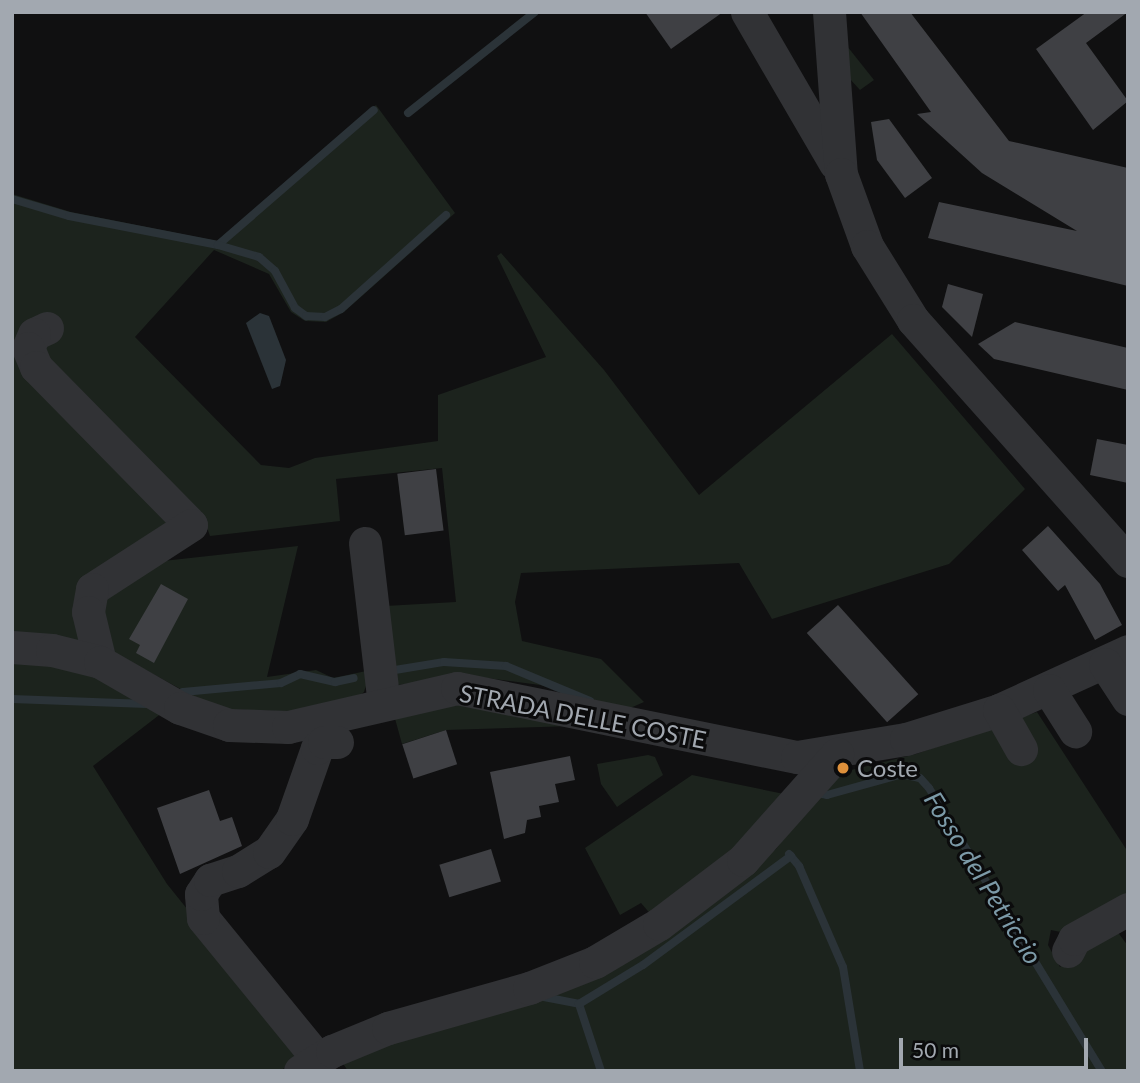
<!DOCTYPE html>
<style>
body{margin:0}
#map{position:relative;width:1140px;height:1083px;overflow:hidden;background:#101011;font-family:Lato,sans-serif}
div>[style]{position:absolute}
.green>*{inset:0;background:#1c231d}
.water>*{inset:0;background:#2b3338}
.stream>*{height:8px;margin:-4px;padding:0 4px;transform-origin:4px;border-radius:4px;background:#2b3338}
.building>*{inset:0;background:#3f4044;transform-origin:0 0}
.minor>*{height:33px;margin:-16.5px;padding:0 16.5px;transform-origin:16.5px;border-radius:16.5px;background:#313235}
.dots>*{width:19px;height:19px;translate:-50% -50%;box-sizing:border-box;border:4px solid #0b0b0c;border-radius:50%}
span{translate:-50% -50%;white-space:nowrap;text-align:center;line-height:1.15;-webkit-text-stroke:6px #0b0b0c;paint-order:stroke}
.street-label{font-size:24px;color:#a2a8b0}
.poi-label{font-size:24px;color:#a2a8b0}
.left{translate:0 -50%;text-align:left}
.water-label{font-size:26px;color:#7c9aa8;font-style:italic}
.frame{position:absolute;inset:0;border:14px solid #a2a8b0;pointer-events:none}
.scale{position:absolute;left:899px;top:1038px;width:189px;height:32px;box-sizing:border-box;border:4px solid #a2a8b0;border-top:0;padding-left:9px;font-size:21px;line-height:24px;white-space:nowrap;color:#a2a8b0;-webkit-text-stroke:5px #0b0b0c;paint-order:stroke}
</style>
<div id="map">
<div class="green">
<div style="clip-path:polygon(847px 46px,874px 80px,860px 90px,849px 78px)"></div>
<div style="clip-path:polygon(376px 105px,455px 213px,344px 312px,326px 322px,305px 321px,291px 312px,269px 274px,214px 250px,135px 337px,261px 465px,289px 468px,315px 458px,438px 441px,438px 395px,546px 357px,497px 256px,501px 253px,604px 370px,699px 495px,892px 334px,1025px 489px,949px 564px,772px 619px,739px 563px,521px 573px,515px 602px,522px 641px,601px 659px,644px 702px,628px 709px,540px 685px,463px 675px,399px 685px,392px 676px,385px 606px,456px 602px,442px 468px,336px 479px,340px 521px,210px 536px,201px 511px,88px 582px,91px 652px,12px 634px,12px 194px,71px 212px,217px 241px)"></div>
<div style="clip-path:polygon(298px 546px,267px 677px,316px 670px,333px 678px,371px 670px,364px 692px,355px 699px,306px 712px,217px 709px,102px 646px,99px 592px,145px 563px)"></div>
<div style="clip-path:polygon(12px 661px,79px 667px,167px 709px,93px 766px,167px 884px,304px 1054px,280px 1071px,12px 1071px)"></div>
<div style="clip-path:polygon(467px 700px,573px 726px,446px 730px,402px 744px,394px 715px)"></div>
<div style="clip-path:polygon(1037px 712px,1128px 852px,1128px 899px,1070px 934px,1051px 930px,1048px 945px,1060px 967px,1081px 946px,1114px 927px,1128px 946px,1128px 1071px,348px 1071px,342px 1062px,660px 935px,776px 849px,827px 782px,843px 772px,916px 754px)"></div>
<div style="clip-path:polygon(648px 755px,655px 757px,663px 775px,617px 807px,601px 784px,597px 764px)"></div>
<div style="clip-path:polygon(692px 775px,789px 795px,780px 808px,653px 917px,641px 903px,620px 915px,585px 848px)"></div>
</div>
<div class="water">
<div style="clip-path:polygon(260px 313px,269px 316px,286px 360px,280px 386px,272px 389px,246px 323px)"></div>
</div>
<div class="stream">
<div style="left:408px;top:113px;width:162px;rotate:-38.5deg"></div>
<div style="left:12px;top:199px;width:59px;rotate:16.6deg"></div>
<div style="left:69px;top:216px;width:152px;rotate:11deg"></div>
<div style="left:218px;top:245px;width:206px;rotate:-40.9deg"></div>
<div style="left:218px;top:245px;width:43px;rotate:16.3deg"></div>
<div style="left:259px;top:257px;width:21px;rotate:41deg"></div>
<div style="left:275px;top:271px;width:42px;rotate:61.6deg"></div>
<div style="left:295px;top:308px;width:14px;rotate:36deg"></div>
<div style="left:306px;top:316px;width:19px;rotate:3deg"></div>
<div style="left:325px;top:317px;width:18px;rotate:-27deg"></div>
<div style="left:341px;top:309px;width:141px;rotate:-41.8deg"></div>
<div style="left:395px;top:670px;width:50px;rotate:-9.3deg"></div>
<div style="left:444px;top:662px;width:62px;rotate:3.7deg"></div>
<div style="left:506px;top:666px;width:91px;rotate:22.6deg"></div>
<div style="left:183px;top:692px;width:98px;rotate:-5.2deg"></div>
<div style="left:281px;top:683px;width:21px;rotate:-25deg"></div>
<div style="left:300px;top:674px;width:36px;rotate:13deg"></div>
<div style="left:335px;top:682px;width:19px;rotate:-12deg"></div>
<div style="left:12px;top:699px;width:135px;rotate:2.1deg"></div>
<div style="left:817px;top:793px;width:10px;rotate:11deg"></div>
<div style="left:827px;top:795px;width:78px;rotate:-15.6deg"></div>
<div style="left:902px;top:774px;width:18px;rotate:13deg"></div>
<div style="left:920px;top:778px;width:13px;rotate:48deg"></div>
<div style="left:929px;top:788px;width:332px;rotate:58.6deg"></div>
<div style="left:789px;top:854px;width:16px;rotate:50deg"></div>
<div style="left:799px;top:866px;width:110px;rotate:66.5deg"></div>
<div style="left:843px;top:967px;width:105px;rotate:80.7deg"></div>
<div style="left:544px;top:997px;width:36px;rotate:11deg"></div>
<div style="left:601px;top:1071px;width:71px;rotate:-108.2deg"></div>
<div style="left:579px;top:1004px;width:75px;rotate:-31.4deg"></div>
<div style="left:643px;top:965px;width:184px;rotate:-36.4deg"></div>
</div>
<div class="building">
<div style="clip-path:polygon(645px 12px,723px 12px,671px 49px)"></div>
<div style="clip-path:polygon(860px 12px,910px 12px,1009px 141px,1128px 168px,1128px 286px,928px 238px,939px 202px,1077px 231px,982px 173px,917px 114px,931px 112px)"></div>
<div style="clip-path:polygon(1087px 12px,1128px 12px,1086px 43px,1128px 101px,1093px 130px,1036px 49px)"></div>
<div style="clip-path:polygon(889px 119px,932px 178px,905px 198px,877px 160px,871px 122px)"></div>
<div style="clip-path:polygon(948px 284px,983px 294px,972px 337px,942px 307px)"></div>
<div style="clip-path:polygon(1015px 322px,1128px 348px,1128px 390px,994px 359px,978px 344px)"></div>
<div style="clip-path:polygon(1097px 439px,1128px 445px,1128px 483px,1090px 475px)"></div>
<div style="left:436px;top:469px;width:62px;height:39px;rotate:83deg"></div>
<div style="clip-path:polygon(1048px 526px,1100px 584px,1122px 625px,1095px 640px,1065px 585px,1058px 591px,1022px 550px)"></div>
<div style="clip-path:polygon(161px 584px,188px 599px,154px 663px,136px 653px,140px 645px,129px 639px)"></div>
<div style="left:838px;top:605px;width:120px;height:42px;rotate:48deg"></div>
<div style="left:446px;top:730px;width:36px;height:46px;rotate:72deg"></div>
<div style="clip-path:polygon(570px 756px,575px 780px,555px 784px,559px 802px,539px 806px,541px 817px,527px 820px,525px 833px,504px 839px,490px 772px)"></div>
<div style="clip-path:polygon(209px 790px,220px 821px,232px 817px,242px 846px,180px 874px,157px 808px)"></div>
<div style="left:491px;top:849px;width:34px;height:54px;rotate:73deg"></div>
</div>
<div class="minor">
<div style="left:747px;top:12px;width:175px;rotate:59.8deg"></div>
<div style="left:829px;top:12px;width:162px;rotate:85.8deg"></div>
<div style="left:841px;top:174px;width:77px;rotate:70.1deg"></div>
<div style="left:867px;top:246px;width:87px;rotate:58.1deg"></div>
<div style="left:913px;top:320px;width:323px;rotate:48.3deg"></div>
<div style="left:47px;top:328px;width:14px;rotate:155deg"></div>
<div style="left:34px;top:334px;width:15px;rotate:113deg"></div>
<div style="left:28px;top:348px;width:21px;rotate:67deg"></div>
<div style="left:36px;top:367px;width:221px;rotate:45.5deg"></div>
<div style="left:191px;top:525px;width:118px;rotate:147.1deg"></div>
<div style="left:92px;top:589px;width:23px;rotate:100deg"></div>
<div style="left:88px;top:612px;width:51px;rotate:76.5deg"></div>
<div style="left:365px;top:543px;width:162px;rotate:83.3deg"></div>
<div style="left:12px;top:647px;width:40px;rotate:4.3deg"></div>
<div style="left:52px;top:650px;width:49px;rotate:14deg"></div>
<div style="left:100px;top:662px;width:92px;rotate:29.9deg"></div>
<div style="left:180px;top:708px;width:52px;rotate:19.1deg"></div>
<div style="left:229px;top:725px;width:59px;rotate:1.9deg"></div>
<div style="left:288px;top:727px;width:173px;rotate:-13deg"></div>
<div style="left:457px;top:688px;width:347px;rotate:11.5deg"></div>
<div style="left:797px;top:757px;width:110px;rotate:-9.4deg"></div>
<div style="left:906px;top:739px;width:97px;rotate:-17.3deg"></div>
<div style="left:999px;top:710px;width:142px;rotate:-24.6deg"></div>
<div style="left:1105px;top:664px;width:42px;rotate:56.7deg"></div>
<div style="left:1049px;top:690px;width:49px;rotate:57.6deg"></div>
<div style="left:999px;top:710px;width:45px;rotate:60.6deg"></div>
<div style="left:1068px;top:951px;width:13px;rotate:-63deg"></div>
<div style="left:1074px;top:939px;width:62px;rotate:-29.1deg"></div>
<div style="left:318px;top:1059px;width:182px;rotate:-129.2deg"></div>
<div style="left:203px;top:918px;width:24px;rotate:-95deg"></div>
<div style="left:201px;top:894px;width:17px;rotate:-57deg"></div>
<div style="left:210px;top:880px;width:29px;rotate:-18deg"></div>
<div style="left:238px;top:871px;width:36px;rotate:-32deg"></div>
<div style="left:269px;top:852px;width:40px;rotate:-55.1deg"></div>
<div style="left:292px;top:819px;width:75px;rotate:-70.6deg"></div>
<div style="left:317px;top:748px;width:9px;rotate:-41deg"></div>
<div style="left:324px;top:742px;width:13px"></div>
<div style="left:300px;top:1071px;width:38px;rotate:-32deg"></div>
<div style="left:332px;top:1051px;width:61px;rotate:-22.3deg"></div>
<div style="left:388px;top:1028px;width:147px;rotate:-15.8deg"></div>
<div style="left:529px;top:988px;width:71px;rotate:-21.5deg"></div>
<div style="left:595px;top:962px;width:74px;rotate:-30.7deg"></div>
<div style="left:659px;top:924px;width:106px;rotate:-37.3deg"></div>
<div style="left:743px;top:860px;width:142px;rotate:-48.4deg"></div>
</div>
<div class="dots">
<div style="left:843px;top:768px;background:#dd903b"></div>
</div>
<div class="street-label">
<span style="left:583px;top:716px;rotate:11deg">STRADA DELLE COSTE</span>
</div>
<div class="poi-label">
<span class="left" style="left:857px;top:768px">Coste</span>
</div>
<div class="water-label">
<span style="left:983px;top:878px;rotate:58deg">Fosso del Petriccio</span>
</div>
<div class="frame"></div>
<div class="scale">50 m</div>
</div>
